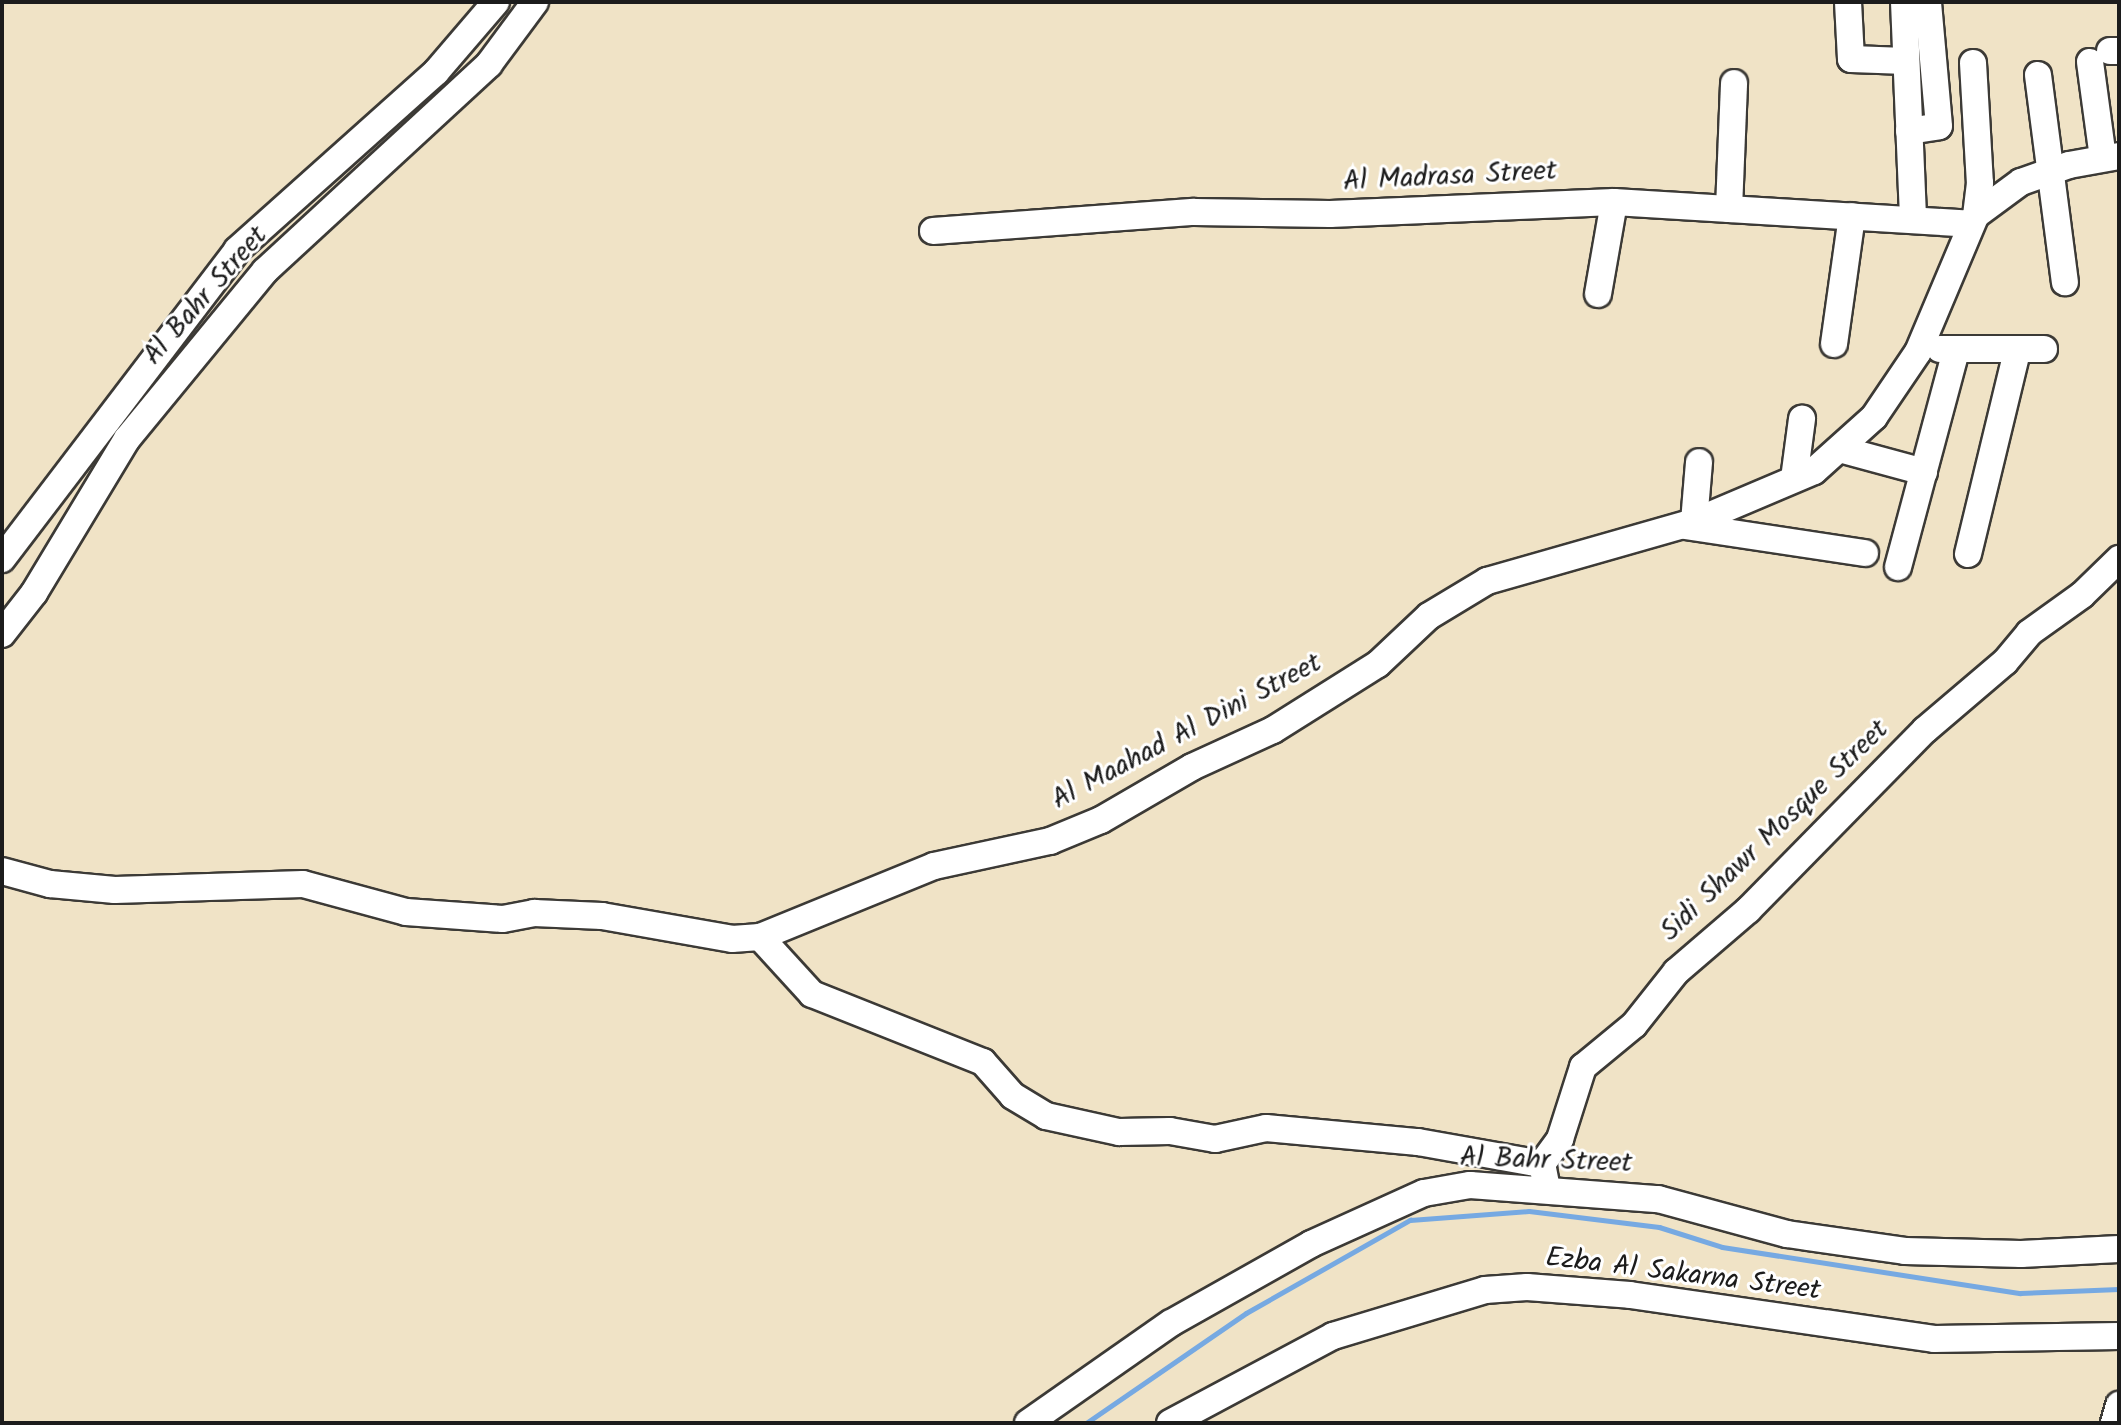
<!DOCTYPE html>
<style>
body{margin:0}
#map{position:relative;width:2121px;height:1425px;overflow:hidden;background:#f0e3c6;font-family:Kalam,sans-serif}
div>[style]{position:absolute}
.stream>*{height:5px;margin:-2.5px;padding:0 2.5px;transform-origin:2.5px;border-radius:2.5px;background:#76a9e2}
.roads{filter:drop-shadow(2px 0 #3c3a36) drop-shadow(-2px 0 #3c3a36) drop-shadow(0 2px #3c3a36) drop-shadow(0 -2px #3c3a36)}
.minor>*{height:26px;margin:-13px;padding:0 13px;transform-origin:13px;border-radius:13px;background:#fff}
span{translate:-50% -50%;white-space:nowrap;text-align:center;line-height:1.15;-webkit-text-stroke:6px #fff;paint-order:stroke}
.street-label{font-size:28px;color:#1c1c1c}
.frame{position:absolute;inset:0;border:4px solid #1c1c1c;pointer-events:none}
</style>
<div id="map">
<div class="stream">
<div style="left:1086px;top:1423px;width:194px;rotate:-34.5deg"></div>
<div style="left:1246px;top:1313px;width:189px;rotate:-29.6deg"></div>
<div style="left:1410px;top:1220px;width:119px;rotate:-4.3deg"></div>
<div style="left:1529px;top:1211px;width:131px;rotate:7deg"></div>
<div style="left:1659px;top:1227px;width:66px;rotate:17.6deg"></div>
<div style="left:1722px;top:1247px;width:302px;rotate:8.8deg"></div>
<div style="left:2020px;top:1293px;width:99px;rotate:-2.3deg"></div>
</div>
<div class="roads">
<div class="minor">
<div style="left:1848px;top:2px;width:57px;rotate:87deg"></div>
<div style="left:1851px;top:59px;width:55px;rotate:2.1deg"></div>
<div style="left:1904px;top:2px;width:217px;rotate:87.6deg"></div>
<div style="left:2110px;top:51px;width:9px"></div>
<div style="left:2090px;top:62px;width:97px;rotate:82.3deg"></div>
<div style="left:1973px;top:63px;width:120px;rotate:86.7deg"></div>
<div style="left:1980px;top:183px;width:32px;rotate:97deg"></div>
<div style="left:2038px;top:75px;width:209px;rotate:82.6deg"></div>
<div style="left:1909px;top:131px;width:30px;rotate:-9deg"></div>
<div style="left:1939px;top:126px;width:124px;rotate:-95.1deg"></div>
<div style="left:1729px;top:209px;width:126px;rotate:-87.7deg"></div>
<div style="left:933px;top:231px;width:262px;rotate:-4.2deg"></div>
<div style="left:1194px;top:212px;width:136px;rotate:0.8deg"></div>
<div style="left:1330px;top:214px;width:284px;rotate:-2.4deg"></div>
<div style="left:1614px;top:202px;width:357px;rotate:3.5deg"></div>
<div style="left:1598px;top:294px;width:93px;rotate:-80.1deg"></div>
<div style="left:1834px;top:344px;width:129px;rotate:-82deg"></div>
<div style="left:1940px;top:349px;width:104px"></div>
<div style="left:1843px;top:450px;width:84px;rotate:15.2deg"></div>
<div style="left:1794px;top:479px;width:61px;rotate:-82.4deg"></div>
<div style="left:1694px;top:522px;width:60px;rotate:-85.2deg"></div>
<div style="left:1686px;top:526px;width:181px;rotate:8.6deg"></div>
<div style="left:1968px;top:554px;width:208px;rotate:-76.4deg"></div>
<div style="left:2px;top:559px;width:388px;rotate:-52.7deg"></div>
<div style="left:237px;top:250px;width:267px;rotate:-41.8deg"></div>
<div style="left:436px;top:72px;width:92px;rotate:-49.4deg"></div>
<div style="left:1898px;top:567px;width:224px;rotate:-75deg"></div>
<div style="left:2px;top:634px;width:52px;rotate:-52deg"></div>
<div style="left:34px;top:593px;width:180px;rotate:-58.9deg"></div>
<div style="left:127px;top:439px;width:217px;rotate:-50.6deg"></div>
<div style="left:265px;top:271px;width:305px;rotate:-42.7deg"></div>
<div style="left:489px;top:64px;width:77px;rotate:-53.4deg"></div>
<div style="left:2px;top:871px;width:50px;rotate:15.2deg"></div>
<div style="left:50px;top:884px;width:65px;rotate:5.3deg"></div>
<div style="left:115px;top:890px;width:188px;rotate:-1.8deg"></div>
<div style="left:303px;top:884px;width:107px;rotate:15.2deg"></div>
<div style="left:406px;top:912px;width:97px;rotate:4.1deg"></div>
<div style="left:503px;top:919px;width:32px;rotate:-11deg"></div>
<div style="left:534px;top:913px;width:68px;rotate:2.5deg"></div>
<div style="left:602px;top:916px;width:132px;rotate:10deg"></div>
<div style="left:732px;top:939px;width:28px;rotate:-4deg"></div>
<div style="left:760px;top:937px;width:188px;rotate:-22.2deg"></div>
<div style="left:934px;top:866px;width:119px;rotate:-12.2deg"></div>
<div style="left:1050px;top:841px;width:55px;rotate:-22.4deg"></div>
<div style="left:1101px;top:820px;width:105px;rotate:-30.2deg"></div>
<div style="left:1192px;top:767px;width:89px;rotate:-24.6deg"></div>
<div style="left:1273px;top:730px;width:124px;rotate:-32.2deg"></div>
<div style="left:1378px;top:664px;width:70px;rotate:-43.3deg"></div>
<div style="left:1429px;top:616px;width:68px;rotate:-31.1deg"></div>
<div style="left:1487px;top:581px;width:215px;rotate:-15.9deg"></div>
<div style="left:1694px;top:522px;width:130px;rotate:-23deg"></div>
<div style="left:1814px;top:471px;width:81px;rotate:-42deg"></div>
<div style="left:1874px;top:417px;width:78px;rotate:-55.9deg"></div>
<div style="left:1918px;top:352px;width:149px;rotate:-67.1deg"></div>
<div style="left:1976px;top:215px;width:56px;rotate:-36.3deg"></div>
<div style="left:2021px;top:182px;width:51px;rotate:-19.5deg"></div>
<div style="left:2069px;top:165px;width:51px;rotate:-10.2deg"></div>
<div style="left:760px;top:937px;width:77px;rotate:47.6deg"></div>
<div style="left:812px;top:994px;width:184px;rotate:21.7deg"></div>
<div style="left:983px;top:1062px;width:45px;rotate:48.6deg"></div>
<div style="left:1013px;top:1096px;width:39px;rotate:31deg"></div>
<div style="left:1046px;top:1116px;width:75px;rotate:12.4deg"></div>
<div style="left:1119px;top:1132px;width:51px;rotate:-1.1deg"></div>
<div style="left:1170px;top:1131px;width:46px;rotate:10.1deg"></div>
<div style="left:1215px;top:1139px;width:52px;rotate:-12.2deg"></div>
<div style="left:1266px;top:1128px;width:153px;rotate:5.3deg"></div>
<div style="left:1418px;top:1142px;width:126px;rotate:10.1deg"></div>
<div style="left:1547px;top:1189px;width:25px;rotate:-101deg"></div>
<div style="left:1542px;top:1164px;width:31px;rotate:-54deg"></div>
<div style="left:1560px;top:1139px;width:76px;rotate:-72.3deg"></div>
<div style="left:1583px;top:1067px;width:66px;rotate:-39.5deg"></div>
<div style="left:1634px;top:1025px;width:68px;rotate:-51.6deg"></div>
<div style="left:1676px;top:972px;width:95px;rotate:-40.7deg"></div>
<div style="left:1748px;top:910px;width:252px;rotate:-45.5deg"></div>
<div style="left:1925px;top:730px;width:105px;rotate:-40.4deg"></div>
<div style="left:2005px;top:662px;width:38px;rotate:-50deg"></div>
<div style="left:2029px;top:633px;width:65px;rotate:-35.6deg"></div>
<div style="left:2082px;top:595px;width:52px;rotate:-44.2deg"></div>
<div style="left:1028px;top:1423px;width:174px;rotate:-35deg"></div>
<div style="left:1171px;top:1323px;width:161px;rotate:-29.4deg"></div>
<div style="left:1311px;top:1244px;width:124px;rotate:-24.3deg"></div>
<div style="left:1424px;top:1193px;width:47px;rotate:-9.9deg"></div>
<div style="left:1470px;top:1185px;width:189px;rotate:4.3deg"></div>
<div style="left:1658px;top:1199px;width:134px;rotate:15.2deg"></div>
<div style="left:1787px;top:1234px;width:119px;rotate:8.2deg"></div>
<div style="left:1905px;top:1251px;width:116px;rotate:1.5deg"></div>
<div style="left:2021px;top:1254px;width:98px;rotate:-2.9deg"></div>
<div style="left:1170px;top:1423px;width:185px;rotate:-28.1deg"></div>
<div style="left:1333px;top:1336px;width:159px;rotate:-16.8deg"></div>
<div style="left:1485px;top:1290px;width:42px;rotate:-4.1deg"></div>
<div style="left:1527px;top:1287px;width:103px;rotate:4.4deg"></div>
<div style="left:1630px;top:1295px;width:307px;rotate:8.2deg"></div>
<div style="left:1934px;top:1339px;width:185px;rotate:-0.9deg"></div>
<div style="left:2114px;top:1423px;width:19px;rotate:-74deg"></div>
</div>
</div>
<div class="street-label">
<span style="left:1450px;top:177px;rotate:-3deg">Al Madrasa Street</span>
<span style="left:206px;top:296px;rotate:-49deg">Al Bahr Street</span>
<span style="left:1187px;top:732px;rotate:-28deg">Al Maahad Al Dini Street</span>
<span style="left:1775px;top:831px;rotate:-44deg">Sidi Shawr Mosque Street</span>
<span style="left:1546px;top:1161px;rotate:2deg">Al Bahr Street</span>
<span style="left:1683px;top:1275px;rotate:7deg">Ezba Al Sakarna Street</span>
</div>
<div class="frame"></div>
</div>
